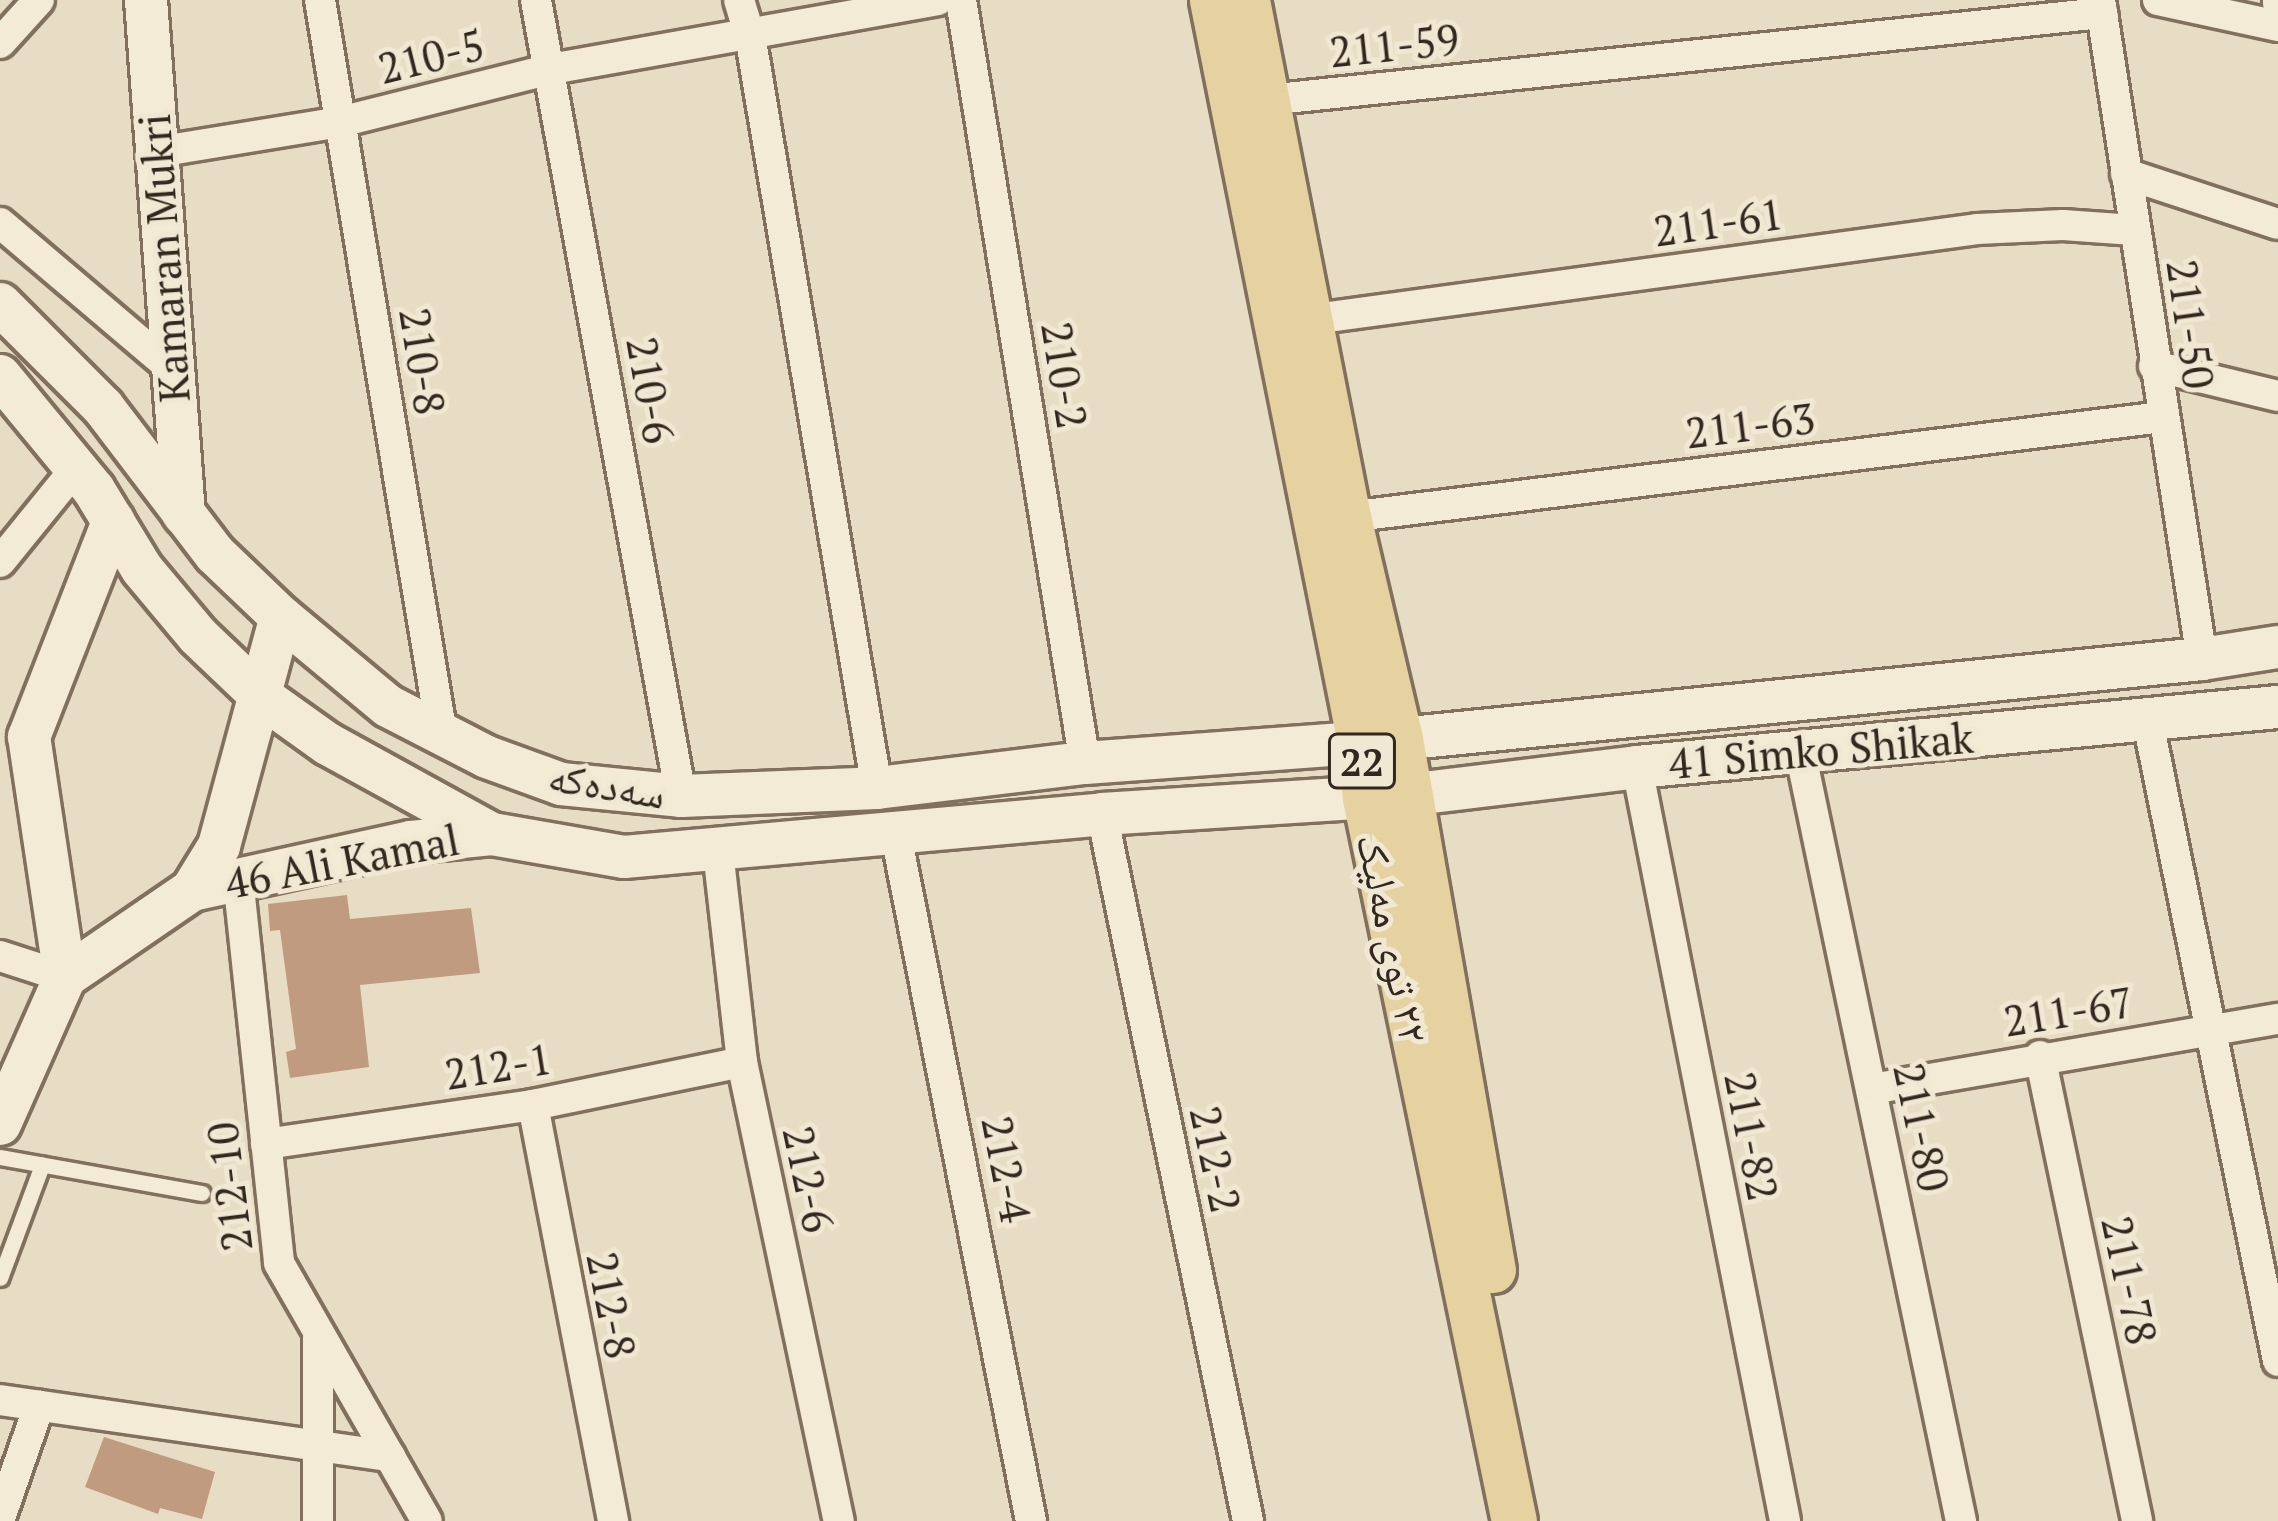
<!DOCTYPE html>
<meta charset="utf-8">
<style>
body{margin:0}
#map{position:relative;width:2278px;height:1521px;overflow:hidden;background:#e7ddc4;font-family:"PT Serif","Noto Naskh Arabic",serif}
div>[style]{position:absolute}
.building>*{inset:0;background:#c19b7f}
.roads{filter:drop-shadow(3px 0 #80705d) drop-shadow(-3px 0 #80705d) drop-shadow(0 3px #80705d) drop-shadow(0 -3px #80705d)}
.lane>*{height:15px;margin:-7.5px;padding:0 7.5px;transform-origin:7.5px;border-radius:7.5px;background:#f4ebd6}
.street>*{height:30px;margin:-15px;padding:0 15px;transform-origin:15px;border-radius:15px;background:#f4ebd6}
.secondary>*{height:42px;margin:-21px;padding:0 21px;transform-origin:21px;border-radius:21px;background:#f4ebd6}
.primary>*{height:45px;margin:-22.5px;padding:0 22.5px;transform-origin:22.5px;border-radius:22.5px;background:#e6d1a0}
span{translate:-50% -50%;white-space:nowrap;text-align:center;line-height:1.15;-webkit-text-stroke:10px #f0e8d2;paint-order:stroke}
.shield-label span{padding:3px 9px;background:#f0e8d2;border:3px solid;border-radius:9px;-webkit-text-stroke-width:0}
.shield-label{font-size:39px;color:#32281f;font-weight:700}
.street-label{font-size:42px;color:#32281f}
</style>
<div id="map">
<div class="building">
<div style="clip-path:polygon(347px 895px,350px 919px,471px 908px,480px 973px,360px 985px,369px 1067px,290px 1078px,286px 1052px,296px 1049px,280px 930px,270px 931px,268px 904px)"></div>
<div style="clip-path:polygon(104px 1437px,215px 1472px,202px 1519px,160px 1508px,158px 1514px,85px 1487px)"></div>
</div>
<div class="roads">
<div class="lane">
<div style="left:0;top:1157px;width:205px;rotate:10.1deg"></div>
<div style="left:0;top:1278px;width:121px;rotate:-69.6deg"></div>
</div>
<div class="street">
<div style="left:320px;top:0;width:745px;rotate:80.58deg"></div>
<div style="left:536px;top:0;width:809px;rotate:79.68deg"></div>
<div style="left:739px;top:0;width:37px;rotate:73deg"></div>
<div style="left:750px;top:35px;width:764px;rotate:80.43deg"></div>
<div style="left:961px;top:0;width:773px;rotate:80.77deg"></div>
<div style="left:2100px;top:0;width:667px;rotate:81.2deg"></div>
<div style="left:2158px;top:0;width:123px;rotate:12.2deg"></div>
<div style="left:2278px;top:0;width:3px;rotate:90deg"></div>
<div style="left:0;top:43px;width:58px;rotate:-47.8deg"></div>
<div style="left:1267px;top:100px;width:840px;rotate:-5.95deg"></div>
<div style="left:157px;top:152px;width:185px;rotate:-9.3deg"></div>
<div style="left:340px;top:122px;width:218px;rotate:-14.1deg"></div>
<div style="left:551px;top:69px;width:393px;rotate:-10.1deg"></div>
<div style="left:2126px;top:174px;width:160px;rotate:18.2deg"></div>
<div style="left:0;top:223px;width:224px;rotate:40.3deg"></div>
<div style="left:1314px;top:319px;width:669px;rotate:-7.73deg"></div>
<div style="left:1977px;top:229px;width:86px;rotate:-2.7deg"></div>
<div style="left:2063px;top:225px;width:71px;rotate:4deg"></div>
<div style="left:2154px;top:366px;width:128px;rotate:13.6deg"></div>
<div style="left:1348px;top:517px;width:820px;rotate:-7deg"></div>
<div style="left:0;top:562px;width:121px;rotate:-51deg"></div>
<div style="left:2148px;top:722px;width:652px;rotate:78.5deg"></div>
<div style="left:1800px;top:751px;width:787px;rotate:78.19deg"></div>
<div style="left:1637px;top:767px;width:768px;rotate:78.89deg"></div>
<div style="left:1102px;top:814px;width:722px;rotate:78.33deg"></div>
<div style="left:896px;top:835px;width:699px;rotate:78.87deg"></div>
<div style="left:718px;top:851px;width:212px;rotate:83.5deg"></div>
<div style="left:742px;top:1062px;width:469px;rotate:78.1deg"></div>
<div style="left:238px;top:878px;width:387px;rotate:83.9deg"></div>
<div style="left:279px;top:1263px;width:297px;rotate:60.2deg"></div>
<div style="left:0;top:956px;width:68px;rotate:17.9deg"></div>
<div style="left:2040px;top:1056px;width:475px;rotate:78.2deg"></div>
<div style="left:1872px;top:1089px;width:412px;rotate:-9.8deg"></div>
<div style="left:533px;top:1105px;width:424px;rotate:79.1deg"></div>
<div style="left:266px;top:1144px;width:270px;rotate:-8.3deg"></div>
<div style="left:533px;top:1105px;width:213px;rotate:-11.6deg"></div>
<div style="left:0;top:1400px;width:394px;rotate:8.2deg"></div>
<div style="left:0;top:1518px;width:119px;rotate:-70.8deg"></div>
<div style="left:318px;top:1521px;width:183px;rotate:-90deg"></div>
</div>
<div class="secondary">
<div style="left:146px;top:0;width:516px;rotate:85.78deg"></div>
<div style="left:0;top:304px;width:146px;rotate:45deg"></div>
<div style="left:103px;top:407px;width:185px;rotate:52.7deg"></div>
<div style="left:215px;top:554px;width:91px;rotate:43.7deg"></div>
<div style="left:281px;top:617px;width:139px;rotate:39.8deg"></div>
<div style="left:388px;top:706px;width:111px;rotate:27.3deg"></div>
<div style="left:487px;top:757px;width:79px;rotate:20deg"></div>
<div style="left:561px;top:784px;width:121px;rotate:5.7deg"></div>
<div style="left:681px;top:796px;width:196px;rotate:-2.3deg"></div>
<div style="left:877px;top:788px;width:209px;rotate:-6.9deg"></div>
<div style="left:1085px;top:763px;width:276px;rotate:-4.2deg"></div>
<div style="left:1360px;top:743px;width:846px;rotate:-5.7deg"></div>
<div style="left:2202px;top:659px;width:77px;rotate:-9deg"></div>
<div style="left:0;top:376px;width:148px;rotate:50.5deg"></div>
<div style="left:94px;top:490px;width:92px;rotate:58.7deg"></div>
<div style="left:142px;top:569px;width:87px;rotate:50.1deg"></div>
<div style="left:198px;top:636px;width:88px;rotate:43.6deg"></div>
<div style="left:262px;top:697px;width:81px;rotate:35.5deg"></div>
<div style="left:328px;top:744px;width:187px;rotate:28.8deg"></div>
<div style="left:492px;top:834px;width:134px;rotate:9.9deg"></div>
<div style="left:624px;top:857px;width:480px;rotate:-5.1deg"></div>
<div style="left:1102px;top:814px;width:306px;rotate:-3.6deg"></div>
<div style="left:1407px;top:795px;width:232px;rotate:-6.9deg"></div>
<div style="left:1637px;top:767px;width:644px;rotate:-5.35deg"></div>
<div style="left:192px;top:890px;width:224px;rotate:-12.4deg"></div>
<div style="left:411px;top:842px;width:81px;rotate:-5.6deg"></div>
<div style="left:65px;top:977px;width:243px;rotate:-98.5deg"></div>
<div style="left:29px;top:737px;width:232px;rotate:-68.7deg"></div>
<div style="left:0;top:1124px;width:161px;rotate:-66.1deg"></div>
<div style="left:65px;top:977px;width:154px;rotate:-34.4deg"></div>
<div style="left:192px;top:890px;width:52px;rotate:-58.5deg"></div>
<div style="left:219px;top:846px;width:237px;rotate:-74.9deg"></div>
</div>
<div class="primary">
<div style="left:1212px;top:0;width:758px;rotate:78.73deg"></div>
<div style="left:1360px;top:743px;width:55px;rotate:84.8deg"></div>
<div style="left:1365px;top:798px;width:738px;rotate:78.36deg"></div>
<div style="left:1247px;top:0;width:527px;rotate:78.95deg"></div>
<div style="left:1348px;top:517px;width:228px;rotate:76.8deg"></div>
<div style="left:1400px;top:739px;width:539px;rotate:80.07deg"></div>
</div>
</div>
<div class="shield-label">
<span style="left:1362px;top:761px">22</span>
</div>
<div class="street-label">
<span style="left:1394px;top:45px;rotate:-6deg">211-59</span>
<span style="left:431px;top:56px;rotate:-14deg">210-5</span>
<span style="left:1718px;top:222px;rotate:-8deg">211-61</span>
<span style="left:164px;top:258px;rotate:-94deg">Kamaran Mukri</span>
<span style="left:2191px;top:324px;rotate:82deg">211-50</span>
<span style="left:423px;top:361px;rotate:81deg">210-8</span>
<span style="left:1065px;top:375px;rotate:81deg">210-2</span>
<span style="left:651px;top:390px;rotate:80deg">210-6</span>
<span style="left:1750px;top:425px;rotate:-7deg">211-63</span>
<span style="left:1821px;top:750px;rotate:-5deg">41 Simko Shikak</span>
<span style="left:607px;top:784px;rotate:9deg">سەدەکە</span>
<span style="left:342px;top:861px;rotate:-11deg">46 Ali Kamal</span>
<span style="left:1394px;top:938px;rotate:78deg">٢٢ توی مەلیک</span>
<span style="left:2068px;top:1011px;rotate:-9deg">211-67</span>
<span style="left:498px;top:1066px;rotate:-9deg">212-1</span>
<span style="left:1922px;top:1127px;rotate:78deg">211-80</span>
<span style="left:1752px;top:1136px;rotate:79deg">211-82</span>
<span style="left:1216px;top:1159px;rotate:78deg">212-2</span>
<span style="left:1007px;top:1169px;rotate:79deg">212-4</span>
<span style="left:809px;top:1179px;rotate:78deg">212-6</span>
<span style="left:229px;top:1187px;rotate:-97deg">212-10</span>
<span style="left:2130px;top:1280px;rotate:78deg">211-78</span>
<span style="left:612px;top:1305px;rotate:79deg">212-8</span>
</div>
</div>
